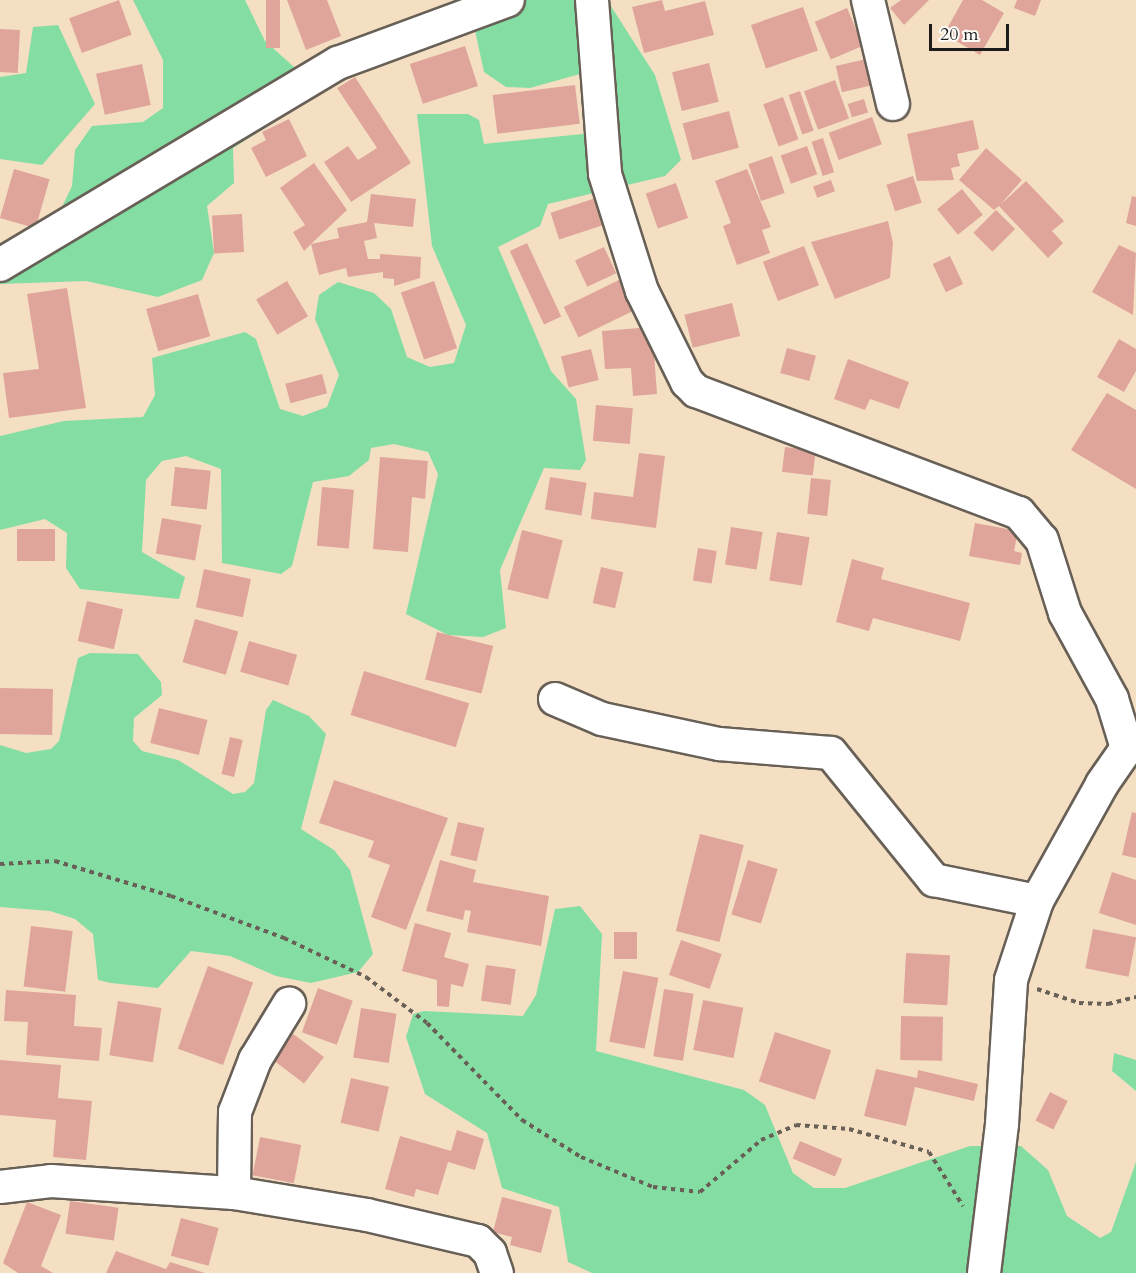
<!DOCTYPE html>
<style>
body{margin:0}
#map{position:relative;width:1136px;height:1273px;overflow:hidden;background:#f4dfc3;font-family:Cardo,serif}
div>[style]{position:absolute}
.green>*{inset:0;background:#84dea4}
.building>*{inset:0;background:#dfa59b;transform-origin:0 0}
.path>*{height:4px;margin-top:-2px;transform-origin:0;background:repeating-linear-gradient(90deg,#686056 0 4.5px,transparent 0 9px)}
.roads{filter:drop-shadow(2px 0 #686056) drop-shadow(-2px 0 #686056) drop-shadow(0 2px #686056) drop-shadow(0 -2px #686056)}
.minor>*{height:32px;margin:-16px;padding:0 16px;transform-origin:16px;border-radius:16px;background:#fff}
span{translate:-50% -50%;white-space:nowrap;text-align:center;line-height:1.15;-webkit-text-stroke:4.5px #fdfcf7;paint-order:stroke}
.scale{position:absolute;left:929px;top:24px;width:80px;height:27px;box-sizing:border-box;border:3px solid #1c1c1c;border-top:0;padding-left:8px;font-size:18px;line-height:21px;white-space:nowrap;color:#1c1c1c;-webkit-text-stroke:4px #fdfcf7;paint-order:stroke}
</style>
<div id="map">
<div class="green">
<div style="clip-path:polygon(133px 0,245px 0,265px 41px,303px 75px,295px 109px,233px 148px,234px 183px,207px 206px,214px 253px,202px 280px,158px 297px,86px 281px,0 284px,0 244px,31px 244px,51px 230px,72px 186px,75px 150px,92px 126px,143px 122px,163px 108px,163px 60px)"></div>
<div style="clip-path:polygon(523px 0,607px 0,655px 75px,681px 160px,665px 176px,548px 204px,540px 226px,498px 247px,551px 371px,576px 399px,586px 460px,580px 470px,544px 468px,500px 570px,506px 628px,483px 637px,448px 635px,406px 614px,438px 474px,428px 452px,394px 444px,371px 448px,369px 460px,349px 476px,313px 482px,292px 566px,281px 574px,222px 563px,221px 469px,186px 456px,162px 461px,146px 480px,142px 552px,185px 577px,179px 599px,80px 589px,66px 568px,67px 533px,45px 519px,0 530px,0 436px,64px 421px,143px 417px,155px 395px,152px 358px,245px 332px,256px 339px,280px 409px,303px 416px,327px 407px,339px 375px,315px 319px,319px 295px,338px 282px,374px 293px,391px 309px,407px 357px,430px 367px,454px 363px,466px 325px,432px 246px,417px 114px,468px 114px,479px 120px,484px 144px,583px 134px,595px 114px,590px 79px,580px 74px,530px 88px,506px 87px,484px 72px,474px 26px)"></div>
<div style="clip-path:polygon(58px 25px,95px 104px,42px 165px,0 159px,0 77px,26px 73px,33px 27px)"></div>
<div style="clip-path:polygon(90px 653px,138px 654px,161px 682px,162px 695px,134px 718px,133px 741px,142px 751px,178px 760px,233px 794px,245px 792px,254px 783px,266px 710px,273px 700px,309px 716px,326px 734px,301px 829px,334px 850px,350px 870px,373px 954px,358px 972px,311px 983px,276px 976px,230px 956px,191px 951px,158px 988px,111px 983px,98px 980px,93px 934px,75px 919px,50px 911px,0 907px,0 745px,26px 753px,51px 749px,59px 741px,78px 658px)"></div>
<div style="clip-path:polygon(580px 906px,602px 934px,596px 1051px,744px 1090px,765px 1105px,793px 1173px,814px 1188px,845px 1188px,970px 1146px,1021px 1146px,1048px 1170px,1067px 1216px,1100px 1238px,1111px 1232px,1136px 1162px,1136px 1273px,592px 1273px,568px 1262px,559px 1207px,502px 1188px,487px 1133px,425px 1094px,406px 1037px,413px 1014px,424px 1011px,523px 1016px,536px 995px,555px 909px)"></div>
<div style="clip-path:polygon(1114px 1053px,1136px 1060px,1136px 1091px,1112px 1071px)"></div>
</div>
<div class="building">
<div style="left:119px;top:0;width:37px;height:53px;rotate:70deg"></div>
<div style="left:266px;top:0;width:14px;height:48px"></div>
<div style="clip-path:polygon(287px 0,327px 0,341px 36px,306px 50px)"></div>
<div style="clip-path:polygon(662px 0,665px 11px,705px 1px,714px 35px,644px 53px,632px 7px)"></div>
<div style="clip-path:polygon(901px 0,929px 0,904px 25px,890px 8px)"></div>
<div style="clip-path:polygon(963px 0,982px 0,1004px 13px,980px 55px,944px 34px)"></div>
<div style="clip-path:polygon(1017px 0,1041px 0,1035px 16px,1014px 8px)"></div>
<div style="left:803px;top:7px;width:46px;height:55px;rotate:71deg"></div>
<div style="left:847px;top:8px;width:41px;height:35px;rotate:67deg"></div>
<div style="left:0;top:29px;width:20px;height:43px;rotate:3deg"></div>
<div style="left:465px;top:46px;width:42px;height:58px;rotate:72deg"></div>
<div style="left:866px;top:59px;width:27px;height:31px;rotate:77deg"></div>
<div style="left:709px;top:63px;width:40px;height:38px;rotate:76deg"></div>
<div style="left:142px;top:64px;width:42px;height:47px;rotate:78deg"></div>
<div style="clip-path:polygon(355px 77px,411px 163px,351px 202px,324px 162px,348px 146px,358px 160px,377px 148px,337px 88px)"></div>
<div style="left:835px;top:80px;width:41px;height:33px;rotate:70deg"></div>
<div style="left:575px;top:85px;width:39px;height:83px;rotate:83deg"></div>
<div style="left:800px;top:91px;width:42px;height:12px;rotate:71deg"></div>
<div style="left:783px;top:97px;width:45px;height:21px;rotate:70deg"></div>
<div style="left:864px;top:99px;width:14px;height:17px;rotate:73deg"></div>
<div style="left:729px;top:111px;width:38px;height:48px;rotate:75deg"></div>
<div style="left:872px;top:117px;width:29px;height:46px;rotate:70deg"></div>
<div style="clip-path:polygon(289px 119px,307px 156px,266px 177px,251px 148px,266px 140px,262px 132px)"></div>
<div style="clip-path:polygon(973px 120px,979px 149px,957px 154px,960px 166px,951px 168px,954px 180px,917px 181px,907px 134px)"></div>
<div style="left:823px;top:138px;width:36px;height:12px;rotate:72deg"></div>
<div style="left:807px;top:146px;width:30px;height:28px;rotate:70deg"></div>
<div style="clip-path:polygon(986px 148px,1022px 180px,1000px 205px,1026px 181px,1064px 221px,1052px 231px,1063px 243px,1048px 258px,999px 206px,994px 210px,959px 180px)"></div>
<div style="left:772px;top:156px;width:39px;height:25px;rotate:71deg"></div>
<div style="clip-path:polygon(314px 163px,347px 210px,311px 244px,339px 238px,337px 228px,367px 222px,371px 194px,416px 199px,413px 227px,374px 223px,377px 238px,364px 241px,368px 259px,380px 259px,380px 254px,421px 257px,420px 278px,394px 286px,394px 279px,383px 278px,383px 272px,348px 277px,346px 268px,319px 275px,311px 244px,304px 251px,293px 232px,305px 225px,280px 188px)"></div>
<div style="left:14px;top:169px;width:37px;height:51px;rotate:16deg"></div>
<div style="clip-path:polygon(747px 169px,771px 227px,762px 230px,770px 253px,737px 265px,723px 226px,731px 223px,715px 181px)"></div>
<div style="left:913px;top:176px;width:28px;height:28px;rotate:72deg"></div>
<div style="left:831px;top:180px;width:12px;height:19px;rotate:70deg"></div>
<div style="left:676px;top:183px;width:37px;height:32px;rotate:71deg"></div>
<div style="left:962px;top:189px;width:33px;height:32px;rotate:51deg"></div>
<div style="clip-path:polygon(1132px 196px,1136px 197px,1136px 226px,1126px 223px)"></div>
<div style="left:599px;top:197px;width:28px;height:51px;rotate:72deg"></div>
<div style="left:996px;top:210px;width:27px;height:32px;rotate:45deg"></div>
<div style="left:242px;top:214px;width:38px;height:30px;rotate:87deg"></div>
<div style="clip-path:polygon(888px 221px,893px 243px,890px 278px,835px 299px,811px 242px)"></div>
<div style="left:527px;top:243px;width:81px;height:19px;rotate:65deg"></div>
<div style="clip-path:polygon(1119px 245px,1136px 253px,1133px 315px,1092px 292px)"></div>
<div style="left:804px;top:246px;width:42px;height:44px;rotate:69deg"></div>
<div style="left:604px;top:247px;width:29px;height:32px;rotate:65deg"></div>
<div style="left:950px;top:256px;width:31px;height:19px;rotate:65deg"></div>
<div style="left:623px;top:278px;width:34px;height:66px;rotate:64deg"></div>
<div style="left:287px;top:281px;width:41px;height:36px;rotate:59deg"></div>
<div style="left:434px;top:281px;width:71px;height:35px;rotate:71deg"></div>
<div style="clip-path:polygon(67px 288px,86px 408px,9px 418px,3px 373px,39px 369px,27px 294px)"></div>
<div style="left:198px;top:294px;width:44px;height:54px;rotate:74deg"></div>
<div style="left:732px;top:303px;width:34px;height:49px;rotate:76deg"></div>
<div style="clip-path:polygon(652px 327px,657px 394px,633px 396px,631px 368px,605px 369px,602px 331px)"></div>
<div style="clip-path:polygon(1119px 339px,1136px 349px,1136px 371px,1124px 392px,1097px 377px)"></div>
<div style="left:787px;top:348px;width:30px;height:26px;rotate:15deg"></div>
<div style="left:591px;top:349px;width:32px;height:31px;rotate:76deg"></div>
<div style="clip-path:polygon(848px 359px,909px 382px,899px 409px,870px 399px,865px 410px,834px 399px)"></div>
<div style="left:322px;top:374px;width:20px;height:38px;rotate:75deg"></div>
<div style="clip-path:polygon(1107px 393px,1136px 410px,1136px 489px,1071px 450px)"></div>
<div style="left:596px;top:405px;width:37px;height:36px;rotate:5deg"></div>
<div style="left:785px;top:447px;width:31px;height:25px;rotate:7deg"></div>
<div style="clip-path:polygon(639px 453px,665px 456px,656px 528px,591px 519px,594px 492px,633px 497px)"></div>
<div style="clip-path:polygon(380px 457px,428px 461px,425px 499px,412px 497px,408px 552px,373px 549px)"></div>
<div style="left:175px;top:467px;width:36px;height:39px;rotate:6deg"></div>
<div style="left:550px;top:477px;width:37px;height:33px;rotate:9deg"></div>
<div style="left:811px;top:478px;width:20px;height:36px;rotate:6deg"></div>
<div style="left:322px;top:487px;width:32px;height:59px;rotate:5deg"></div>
<div style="left:162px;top:518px;width:40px;height:36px;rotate:10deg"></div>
<div style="clip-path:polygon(975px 523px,1018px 531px,1014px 551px,1022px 553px,1020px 565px,969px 556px)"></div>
<div style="left:731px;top:527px;width:32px;height:38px;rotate:9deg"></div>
<div style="left:17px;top:529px;width:38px;height:32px"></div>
<div style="left:522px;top:530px;width:42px;height:61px;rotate:14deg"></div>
<div style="left:777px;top:532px;width:33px;height:49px;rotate:9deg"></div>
<div style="left:698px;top:548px;width:19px;height:33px;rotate:9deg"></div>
<div style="clip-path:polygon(852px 559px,884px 568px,881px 579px,970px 603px,960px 641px,873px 618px,869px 631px,836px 622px)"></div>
<div style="left:601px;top:567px;width:23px;height:37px;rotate:13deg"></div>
<div style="left:204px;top:569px;width:48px;height:39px;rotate:12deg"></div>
<div style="left:87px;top:601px;width:37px;height:41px;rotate:13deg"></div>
<div style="left:195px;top:619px;width:45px;height:45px;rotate:16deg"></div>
<div style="left:437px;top:632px;width:58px;height:49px;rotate:14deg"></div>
<div style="left:249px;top:641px;width:50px;height:32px;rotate:16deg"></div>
<div style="left:364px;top:671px;width:110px;height:46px;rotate:17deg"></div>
<div style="left:0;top:688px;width:53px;height:46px;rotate:1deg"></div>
<div style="left:159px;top:708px;width:50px;height:36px;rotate:14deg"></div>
<div style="left:230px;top:737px;width:13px;height:38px;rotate:13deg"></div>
<div style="clip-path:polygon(334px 780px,448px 818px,406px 930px,371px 917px,390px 865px,368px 857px,374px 841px,319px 823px)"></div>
<div style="clip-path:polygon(1132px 812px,1136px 813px,1136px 858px,1122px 855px)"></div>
<div style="left:458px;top:822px;width:27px;height:34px;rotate:13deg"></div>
<div style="left:700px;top:834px;width:45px;height:100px;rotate:14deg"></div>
<div style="clip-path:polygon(440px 860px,476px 870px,473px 882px,549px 896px,541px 946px,467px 932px,471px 911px,465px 910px,463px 920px,426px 911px)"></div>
<div style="left:748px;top:860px;width:31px;height:57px;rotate:17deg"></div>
<div style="clip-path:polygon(1112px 872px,1136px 880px,1136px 925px,1099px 913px)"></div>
<div style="clip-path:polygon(415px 923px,451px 933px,444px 957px,469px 964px,463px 987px,451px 984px,449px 1007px,437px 1006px,437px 980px,402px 971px)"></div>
<div style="left:31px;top:926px;width:42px;height:61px;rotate:7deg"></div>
<div style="left:1093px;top:929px;width:44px;height:40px;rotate:11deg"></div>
<div style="left:637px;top:932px;width:27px;height:23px;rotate:90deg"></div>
<div style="left:681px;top:940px;width:43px;height:37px;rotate:19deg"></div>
<div style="left:906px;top:953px;width:44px;height:50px;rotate:3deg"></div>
<div style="left:486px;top:965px;width:30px;height:36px;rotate:8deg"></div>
<div style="left:208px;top:966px;width:48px;height:88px;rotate:20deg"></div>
<div style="left:623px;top:971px;width:36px;height:72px;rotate:11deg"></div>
<div style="left:318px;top:988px;width:37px;height:47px;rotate:20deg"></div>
<div style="left:664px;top:989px;width:30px;height:68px;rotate:9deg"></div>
<div style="clip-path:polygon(6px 990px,76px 995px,74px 1026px,102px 1028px,99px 1061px,26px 1055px,28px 1022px,4px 1021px)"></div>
<div style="left:703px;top:1000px;width:41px;height:51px;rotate:11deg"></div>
<div style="left:118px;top:1001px;width:44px;height:55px;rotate:9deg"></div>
<div style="left:361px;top:1008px;width:36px;height:50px;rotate:9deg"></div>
<div style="left:901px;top:1016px;width:42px;height:44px;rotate:1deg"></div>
<div style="left:775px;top:1032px;width:59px;height:52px;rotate:18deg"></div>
<div style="left:292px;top:1033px;width:40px;height:33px;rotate:37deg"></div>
<div style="clip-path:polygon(0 1060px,61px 1065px,58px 1098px,92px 1101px,86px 1160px,53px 1157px,56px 1120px,0 1115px)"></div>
<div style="clip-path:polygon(876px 1069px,917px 1078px,918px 1070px,978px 1084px,974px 1101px,915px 1087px,906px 1126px,864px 1116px)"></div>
<div style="left:351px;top:1078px;width:39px;height:46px;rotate:13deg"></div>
<div style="left:1050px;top:1092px;width:20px;height:32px;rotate:27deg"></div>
<div style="clip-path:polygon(457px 1130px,484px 1139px,475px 1170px,448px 1162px,438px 1195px,416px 1189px,414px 1197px,385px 1189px,400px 1136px,451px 1151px)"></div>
<div style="left:260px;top:1137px;width:42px;height:39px;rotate:11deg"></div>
<div style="left:800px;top:1141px;width:46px;height:19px;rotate:23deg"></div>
<div style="clip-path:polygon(502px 1197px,552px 1210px,541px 1253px,510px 1245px,512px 1237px,493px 1232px)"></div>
<div style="left:70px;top:1201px;width:49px;height:33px;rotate:8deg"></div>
<div style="clip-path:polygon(27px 1202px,61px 1215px,41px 1266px,53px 1273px,18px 1273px,3px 1263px)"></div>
<div style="left:181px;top:1218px;width:39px;height:39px;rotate:15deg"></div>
<div style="clip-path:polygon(116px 1251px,166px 1269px,170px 1262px,205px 1273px,106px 1273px)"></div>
</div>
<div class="path">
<div style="left:0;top:864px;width:55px;rotate:-3.1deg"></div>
<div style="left:55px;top:861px;width:121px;rotate:16.8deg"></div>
<div style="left:171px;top:896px;width:121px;rotate:20.4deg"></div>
<div style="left:284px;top:938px;width:91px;rotate:25.4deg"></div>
<div style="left:366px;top:977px;width:76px;rotate:37deg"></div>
<div style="left:427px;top:1023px;width:136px;rotate:45.6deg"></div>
<div style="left:522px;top:1120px;width:70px;rotate:32.1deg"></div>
<div style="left:581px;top:1157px;width:78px;rotate:22.6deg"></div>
<div style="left:653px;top:1187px;width:47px;rotate:6.1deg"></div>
<div style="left:700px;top:1192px;width:80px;rotate:-40.4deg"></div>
<div style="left:761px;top:1140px;width:38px;rotate:-23deg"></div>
<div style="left:796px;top:1125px;width:53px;rotate:4.3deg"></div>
<div style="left:849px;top:1129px;width:83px;rotate:16deg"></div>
<div style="left:929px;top:1152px;width:64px;rotate:57.8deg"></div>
<div style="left:1037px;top:989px;width:44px;rotate:18.4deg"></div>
<div style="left:1079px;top:1003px;width:29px;rotate:2deg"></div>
<div style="left:1108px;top:1004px;width:29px;rotate:-14deg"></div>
</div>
<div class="roads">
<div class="minor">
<div style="left:592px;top:0;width:174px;rotate:85.7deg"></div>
<div style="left:605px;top:174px;width:123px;rotate:72.5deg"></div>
<div style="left:642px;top:291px;width:102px;rotate:63.7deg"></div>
<div style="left:687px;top:382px;width:13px;rotate:45deg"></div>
<div style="left:696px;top:391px;width:345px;rotate:20.7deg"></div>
<div style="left:1019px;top:513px;width:35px;rotate:50deg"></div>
<div style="left:1042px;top:540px;width:77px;rotate:72.5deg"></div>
<div style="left:1065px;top:613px;width:98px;rotate:61.3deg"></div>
<div style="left:1112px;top:699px;width:51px;rotate:73deg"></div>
<div style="left:868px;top:0;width:107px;rotate:76.5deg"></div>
<div style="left:0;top:265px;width:394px;rotate:-30.9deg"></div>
<div style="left:338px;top:63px;width:181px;rotate:-20.3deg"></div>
<div style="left:555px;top:699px;width:51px;rotate:23.1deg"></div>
<div style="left:602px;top:719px;width:120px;rotate:12.1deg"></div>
<div style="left:719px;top:744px;width:112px;rotate:4.6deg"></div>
<div style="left:831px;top:753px;width:164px;rotate:51deg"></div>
<div style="left:934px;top:880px;width:105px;rotate:11.5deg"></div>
<div style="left:0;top:1187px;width:51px;rotate:-6.7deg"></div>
<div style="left:51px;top:1181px;width:183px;rotate:3.8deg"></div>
<div style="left:234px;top:1193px;width:135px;rotate:9.4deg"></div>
<div style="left:367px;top:1215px;width:114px;rotate:13.2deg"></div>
<div style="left:478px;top:1241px;width:17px;rotate:45deg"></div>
<div style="left:490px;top:1253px;width:21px;rotate:71deg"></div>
<div style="left:234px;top:1193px;width:81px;rotate:-89.3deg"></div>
<div style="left:235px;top:1112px;width:56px;rotate:-69deg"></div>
<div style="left:255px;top:1060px;width:66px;rotate:-58.7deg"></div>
<div style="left:984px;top:1273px;width:150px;rotate:-83.1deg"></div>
<div style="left:1002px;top:1124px;width:144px;rotate:-86.4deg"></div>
<div style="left:1011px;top:980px;width:83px;rotate:-71.8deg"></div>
<div style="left:1037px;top:901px;width:134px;rotate:-60.9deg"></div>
<div style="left:1102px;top:784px;width:44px;rotate:-55.2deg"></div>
<div style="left:1127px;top:748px;width:10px;rotate:-24deg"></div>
</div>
</div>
<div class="scale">20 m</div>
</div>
